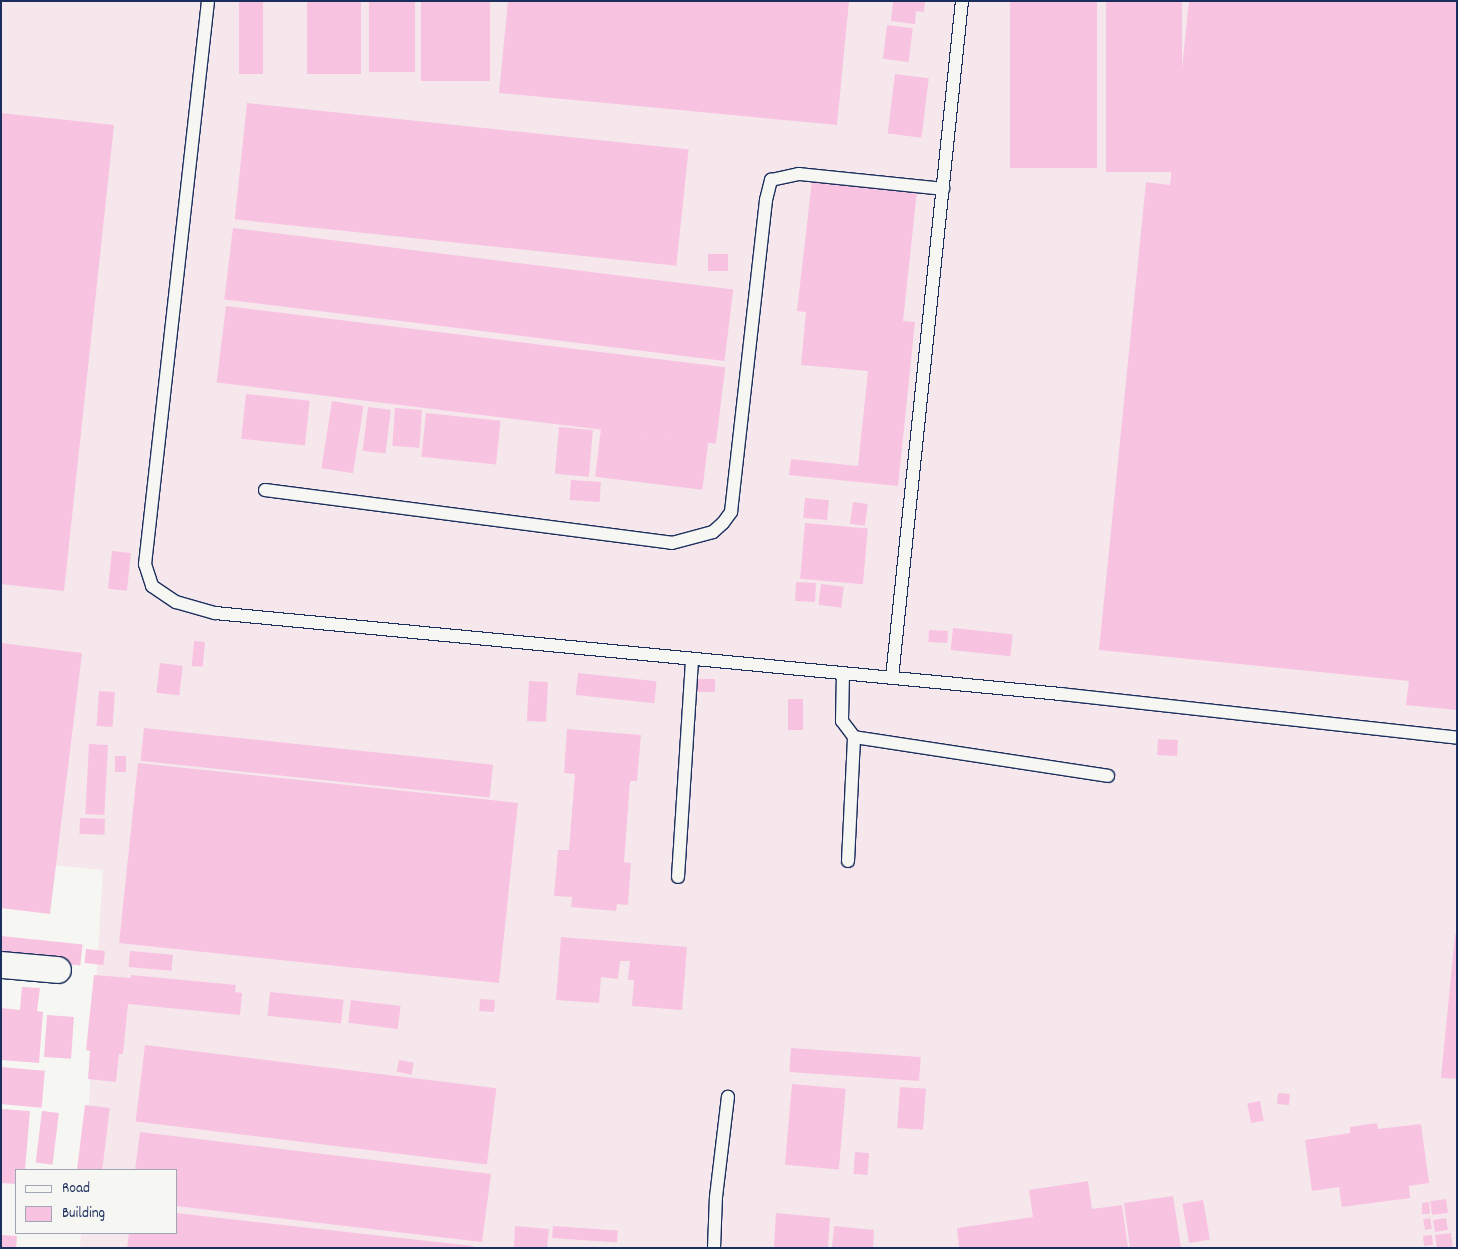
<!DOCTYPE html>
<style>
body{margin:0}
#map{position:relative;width:1458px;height:1249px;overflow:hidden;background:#f6f6f2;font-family:Dekko,sans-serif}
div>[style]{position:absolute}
.built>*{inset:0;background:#f6e7ed}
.building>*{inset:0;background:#f7c3e0;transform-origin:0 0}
.roads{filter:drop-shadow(1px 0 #1b2f5e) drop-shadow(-1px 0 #1b2f5e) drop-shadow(0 1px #1b2f5e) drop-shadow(0 -1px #1b2f5e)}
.service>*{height:12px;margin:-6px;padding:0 6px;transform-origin:6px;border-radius:6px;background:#f6f6f2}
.minor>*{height:26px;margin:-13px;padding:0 13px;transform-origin:13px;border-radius:13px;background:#f6f6f2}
span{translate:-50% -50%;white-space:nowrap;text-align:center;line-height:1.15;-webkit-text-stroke:4px #f6f6f2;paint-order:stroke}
.frame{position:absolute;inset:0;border:2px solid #1b2f5e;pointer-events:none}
.legend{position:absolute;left:15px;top:1169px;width:162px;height:65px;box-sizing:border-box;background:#f6f6f2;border:1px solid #9ea6b7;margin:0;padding:6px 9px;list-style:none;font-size:15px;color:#1b2f5e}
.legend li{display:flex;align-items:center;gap:10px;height:25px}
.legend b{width:25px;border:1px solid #9ea6b7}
</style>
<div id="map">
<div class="built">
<div style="clip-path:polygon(1px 1px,1457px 1px,1457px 1248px,80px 1248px,81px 1233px,176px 1233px,176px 1170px,85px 1170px,103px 870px,1px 860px)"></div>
</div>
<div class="building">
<div style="left:239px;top:1px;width:24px;height:73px"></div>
<div style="left:307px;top:1px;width:54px;height:73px"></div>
<div style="left:369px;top:1px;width:46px;height:71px"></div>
<div style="left:421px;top:1px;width:69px;height:80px"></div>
<div style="clip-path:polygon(508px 1px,849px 1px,837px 125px,499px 93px)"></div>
<div style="clip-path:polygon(893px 1px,925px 1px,924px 12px,916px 11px,915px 24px,891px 21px)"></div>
<div style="left:1010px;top:1px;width:87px;height:167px"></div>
<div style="left:1106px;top:1px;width:76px;height:171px"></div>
<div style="clip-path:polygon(1189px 1px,1457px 1px,1457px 710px,1406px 705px,1409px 681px,1099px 650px,1146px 182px,1170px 185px)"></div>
<div style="left:887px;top:25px;width:26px;height:34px;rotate:7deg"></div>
<div style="left:895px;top:74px;width:34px;height:60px;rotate:7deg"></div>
<div style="left:247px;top:103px;width:444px;height:117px;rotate:6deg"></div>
<div style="clip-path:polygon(1px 113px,114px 125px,64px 591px,1px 584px)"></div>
<div style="clip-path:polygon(812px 180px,917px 191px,903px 321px,915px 322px,898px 486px,789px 475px,791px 459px,858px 466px,868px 371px,801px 365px,806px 312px,797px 311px)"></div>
<div style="left:233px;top:228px;width:504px;height:72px;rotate:7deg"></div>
<div style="left:708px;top:254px;width:20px;height:17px"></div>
<div style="left:226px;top:306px;width:503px;height:77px;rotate:7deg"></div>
<div style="left:246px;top:394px;width:64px;height:45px;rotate:6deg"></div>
<div style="left:332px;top:401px;width:32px;height:68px;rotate:9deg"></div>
<div style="left:368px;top:407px;width:23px;height:44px;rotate:7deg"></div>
<div style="left:395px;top:408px;width:27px;height:38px;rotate:4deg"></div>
<div style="left:426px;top:413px;width:75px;height:44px;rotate:6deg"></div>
<div style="left:559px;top:427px;width:34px;height:47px;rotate:5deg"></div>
<div style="left:601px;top:429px;width:108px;height:48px;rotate:7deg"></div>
<div style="left:571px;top:480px;width:30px;height:20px;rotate:4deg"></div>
<div style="left:805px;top:498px;width:24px;height:20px;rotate:5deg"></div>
<div style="left:853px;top:502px;width:15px;height:22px;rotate:8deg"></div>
<div style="left:805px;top:523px;width:63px;height:56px;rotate:5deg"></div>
<div style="left:112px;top:551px;width:19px;height:38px;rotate:6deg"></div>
<div style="left:796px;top:582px;width:20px;height:19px;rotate:3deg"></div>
<div style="left:821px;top:584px;width:23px;height:21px;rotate:7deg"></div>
<div style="left:953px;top:628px;width:60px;height:22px;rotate:6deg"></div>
<div style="left:929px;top:630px;width:19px;height:12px;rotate:3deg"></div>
<div style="left:194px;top:641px;width:11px;height:25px;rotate:5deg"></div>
<div style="clip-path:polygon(1px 643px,82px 653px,50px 914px,1px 908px)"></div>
<div style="left:160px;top:663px;width:23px;height:30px;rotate:7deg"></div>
<div style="left:578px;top:673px;width:79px;height:22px;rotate:6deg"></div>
<div style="left:697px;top:679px;width:18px;height:13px"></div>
<div style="left:529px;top:681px;width:19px;height:40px;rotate:3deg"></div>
<div style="left:99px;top:691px;width:16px;height:35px;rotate:4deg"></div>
<div style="left:788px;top:699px;width:15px;height:31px"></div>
<div style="left:144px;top:728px;width:351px;height:33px;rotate:6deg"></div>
<div style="clip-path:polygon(567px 729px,641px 735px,637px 781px,630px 781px,624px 862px,631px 863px,628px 905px,617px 904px,616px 911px,571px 907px,572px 897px,554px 896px,558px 850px,569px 850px,575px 774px,564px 773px)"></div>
<div style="left:1158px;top:739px;width:20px;height:16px;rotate:3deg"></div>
<div style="left:89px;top:744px;width:19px;height:70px;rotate:3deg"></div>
<div style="left:115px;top:756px;width:11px;height:16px"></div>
<div style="left:138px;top:763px;width:382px;height:181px;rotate:6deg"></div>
<div style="left:80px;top:818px;width:25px;height:16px;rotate:2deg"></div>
<div style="clip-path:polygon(1455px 935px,1457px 935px,1457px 1079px,1441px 1078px)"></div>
<div style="left:1px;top:936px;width:82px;height:21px;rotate:6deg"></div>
<div style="clip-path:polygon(561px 937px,687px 947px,682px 1010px,632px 1006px,634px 980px,628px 980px,630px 961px,620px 961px,618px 979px,601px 977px,599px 1003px,556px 1000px)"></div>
<div style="left:86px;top:949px;width:19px;height:14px;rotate:6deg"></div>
<div style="left:130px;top:951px;width:43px;height:16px;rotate:5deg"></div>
<div style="clip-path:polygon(94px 975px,131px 978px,131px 975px,236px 985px,235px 992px,242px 993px,240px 1015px,128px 1004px,123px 1054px,119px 1054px,116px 1082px,88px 1079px,90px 1051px,86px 1050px)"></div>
<div style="clip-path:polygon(22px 987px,40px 988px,37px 1011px,43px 1012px,39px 1063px,1px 1060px,1px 1008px,20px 1010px)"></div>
<div style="left:270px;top:992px;width:74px;height:24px;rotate:6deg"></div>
<div style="left:480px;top:999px;width:15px;height:12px;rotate:4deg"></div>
<div style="left:351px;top:1000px;width:50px;height:23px;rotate:7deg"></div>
<div style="left:47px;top:1015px;width:27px;height:42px;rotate:4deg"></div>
<div style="left:145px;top:1045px;width:354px;height:77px;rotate:7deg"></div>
<div style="left:791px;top:1048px;width:130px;height:24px;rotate:4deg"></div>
<div style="left:399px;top:1060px;width:15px;height:12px;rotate:11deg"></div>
<div style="left:1px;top:1067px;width:44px;height:37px;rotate:5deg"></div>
<div style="left:792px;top:1084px;width:54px;height:81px;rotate:5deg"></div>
<div style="left:900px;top:1087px;width:26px;height:41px;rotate:4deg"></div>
<div style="left:1278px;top:1093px;width:12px;height:11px;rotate:5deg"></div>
<div style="left:1260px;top:1101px;width:20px;height:13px;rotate:79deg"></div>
<div style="left:85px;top:1105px;width:25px;height:65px;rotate:7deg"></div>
<div style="clip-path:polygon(1px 1109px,30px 1111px,25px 1170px,16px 1170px,16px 1184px,1px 1183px)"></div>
<div style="left:42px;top:1111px;width:17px;height:52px;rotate:7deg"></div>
<div style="clip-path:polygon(1377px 1123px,1378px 1129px,1421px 1124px,1429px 1183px,1409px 1186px,1410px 1198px,1342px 1207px,1339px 1187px,1312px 1191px,1305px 1140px,1350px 1133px,1350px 1127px)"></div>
<div style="clip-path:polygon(140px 1132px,491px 1174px,482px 1242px,176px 1206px,176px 1170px,135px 1170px)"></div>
<div style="left:855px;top:1152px;width:14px;height:22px;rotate:4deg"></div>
<div style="clip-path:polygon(1088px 1181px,1092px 1209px,1122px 1205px,1128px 1248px,959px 1248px,957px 1228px,1033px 1217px,1029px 1190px)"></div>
<div style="clip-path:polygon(1173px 1196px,1181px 1248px,1130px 1248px,1124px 1203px)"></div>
<div style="left:1446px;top:1199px;width:14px;height:16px;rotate:82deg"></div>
<div style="left:1203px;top:1200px;width:40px;height:21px;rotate:80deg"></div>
<div style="clip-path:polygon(1429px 1202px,1430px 1214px,1422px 1214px,1422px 1203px)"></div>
<div style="clip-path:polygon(176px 1213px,473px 1246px,473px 1248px,127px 1248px,129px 1233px,176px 1233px)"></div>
<div style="clip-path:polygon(776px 1213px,830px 1218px,828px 1248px,774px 1248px)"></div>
<div style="left:1430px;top:1218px;width:11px;height:7px;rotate:80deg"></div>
<div style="left:1446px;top:1218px;width:12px;height:13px;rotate:81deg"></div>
<div style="clip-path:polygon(515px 1226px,549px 1229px,547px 1248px,514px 1248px)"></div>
<div style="left:553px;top:1226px;width:65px;height:12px;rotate:4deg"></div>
<div style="clip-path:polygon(834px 1226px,874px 1230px,873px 1248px,832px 1248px)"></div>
<div style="clip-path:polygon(1451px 1233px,1453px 1248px,1437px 1248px,1435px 1235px)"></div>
<div style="left:1px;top:1235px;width:16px;height:13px;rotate:4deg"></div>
<div style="left:1432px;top:1235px;width:10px;height:9px;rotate:84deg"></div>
</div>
<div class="roads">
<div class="service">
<div style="left:208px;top:1px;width:567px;rotate:96.38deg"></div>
<div style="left:145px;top:564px;width:23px;rotate:72deg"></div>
<div style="left:152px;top:586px;width:29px;rotate:34deg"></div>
<div style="left:176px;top:602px;width:41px;rotate:15.8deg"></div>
<div style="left:215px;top:613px;width:850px;rotate:5.47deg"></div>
<div style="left:1061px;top:694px;width:398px;rotate:6.3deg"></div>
<div style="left:265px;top:490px;width:410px;rotate:7.4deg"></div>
<div style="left:672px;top:543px;width:42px;rotate:-15deg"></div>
<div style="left:713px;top:532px;width:13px;rotate:-42deg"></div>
<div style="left:723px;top:523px;width:14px;rotate:-54deg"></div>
<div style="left:731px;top:512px;width:314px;rotate:-83.6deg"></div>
<div style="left:766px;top:200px;width:21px;rotate:-76deg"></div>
<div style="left:771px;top:180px;width:29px;rotate:-12deg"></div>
<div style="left:799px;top:174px;width:145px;rotate:5.9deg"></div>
<div style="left:843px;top:673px;width:48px;rotate:91.2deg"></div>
<div style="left:842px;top:721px;width:20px;rotate:53deg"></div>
<div style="left:854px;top:737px;width:257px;rotate:8.7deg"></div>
<div style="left:892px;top:678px;width:681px;rotate:-84.1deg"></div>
<div style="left:848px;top:861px;width:124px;rotate:-87.2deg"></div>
<div style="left:678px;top:877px;width:218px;rotate:-86.3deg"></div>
<div style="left:714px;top:1248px;width:51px;rotate:-87.8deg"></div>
<div style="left:716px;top:1197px;width:101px;rotate:-83.2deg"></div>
</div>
<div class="minor">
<div style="left:1px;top:965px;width:57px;rotate:5deg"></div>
</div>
</div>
<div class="frame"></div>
<ul class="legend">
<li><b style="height:6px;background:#f6f6f2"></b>Road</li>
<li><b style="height:14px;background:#f7c3e0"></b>Building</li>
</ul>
</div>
